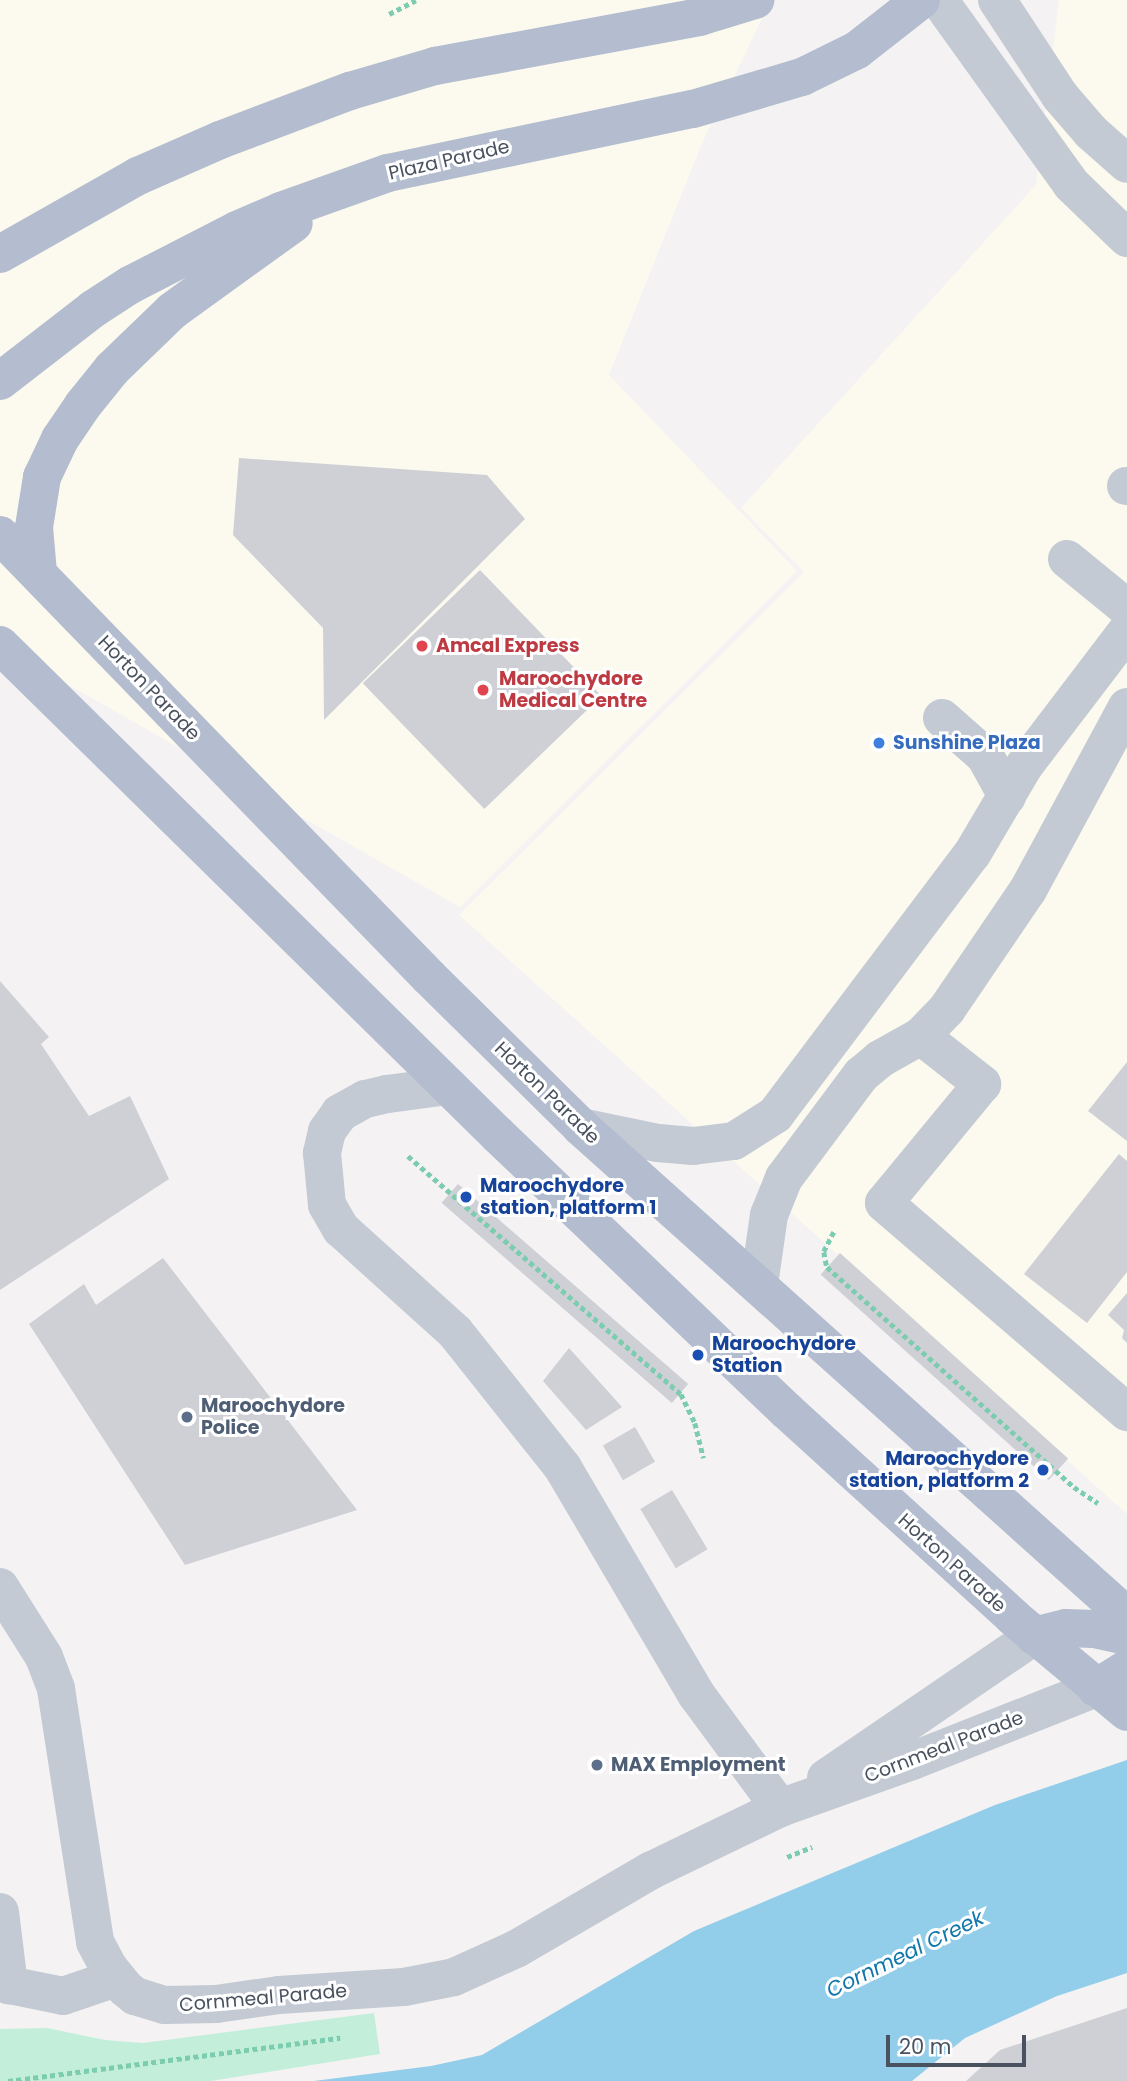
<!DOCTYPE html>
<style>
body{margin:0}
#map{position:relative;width:1127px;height:2081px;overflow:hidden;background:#f4f2f2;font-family:Poppins,sans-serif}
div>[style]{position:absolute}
.commercial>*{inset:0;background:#fcfaee}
.green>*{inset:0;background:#c3efda}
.water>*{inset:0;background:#92cdea}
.building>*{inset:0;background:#cfd0d6;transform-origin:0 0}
.path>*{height:4.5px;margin-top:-2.25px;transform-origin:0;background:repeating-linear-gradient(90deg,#7cccaf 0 5px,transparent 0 8.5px)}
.minor>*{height:38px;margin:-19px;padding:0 19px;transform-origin:19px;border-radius:19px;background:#c3cad3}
.major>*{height:38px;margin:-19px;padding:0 19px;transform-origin:19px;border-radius:19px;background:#b3bdcf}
.dots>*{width:19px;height:19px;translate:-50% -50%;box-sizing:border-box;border:4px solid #fff;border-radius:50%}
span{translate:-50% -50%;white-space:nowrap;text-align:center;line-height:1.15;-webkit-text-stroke:6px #fff;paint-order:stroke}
.street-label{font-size:19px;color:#4a525f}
.health-label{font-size:19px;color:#be3a42;font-weight:700}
.left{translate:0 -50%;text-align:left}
.shop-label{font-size:19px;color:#366cbe;font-weight:700}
.transit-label{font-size:19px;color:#164399;font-weight:700}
.right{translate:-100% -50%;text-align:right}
.service-label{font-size:19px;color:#4e5e75;font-weight:700}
.water-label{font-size:21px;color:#1177ab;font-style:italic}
.scale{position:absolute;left:886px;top:2035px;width:140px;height:32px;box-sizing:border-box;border:4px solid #4a525f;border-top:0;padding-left:9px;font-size:21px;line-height:24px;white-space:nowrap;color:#4a525f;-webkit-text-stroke:5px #fff;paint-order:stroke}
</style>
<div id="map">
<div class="commercial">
<div style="clip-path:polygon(0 0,771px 0,703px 141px,609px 375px,797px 571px,460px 907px,0 646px)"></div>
<div style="clip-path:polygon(1059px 0,1127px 0,1127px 1514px,459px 915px,804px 572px,741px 508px,1036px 185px)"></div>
</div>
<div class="green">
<div style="clip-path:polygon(374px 2013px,380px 2054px,211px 2081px,0 2081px,0 2029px,47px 2028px,105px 2040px,143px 2043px)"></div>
</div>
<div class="water">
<div style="clip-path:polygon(1127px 1760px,1127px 1973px,1057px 1996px,965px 2038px,912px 2081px,314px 2081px,431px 2066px,482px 2055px,694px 1931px,995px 1805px)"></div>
</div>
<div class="building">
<div style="clip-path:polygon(239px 458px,487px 475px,525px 519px,324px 720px,323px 628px,233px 535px)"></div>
<div style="left:480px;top:570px;width:175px;height:163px;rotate:46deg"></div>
<div style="clip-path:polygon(0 981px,49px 1037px,41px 1044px,89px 1116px,130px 1096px,169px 1179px,0 1290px)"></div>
<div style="clip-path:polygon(1127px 1062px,1127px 1141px,1088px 1111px)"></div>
<div style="clip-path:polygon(1119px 1154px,1127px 1161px,1127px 1272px,1087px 1323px,1024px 1274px)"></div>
<div style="left:458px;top:1184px;width:305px;height:25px;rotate:41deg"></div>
<div style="left:840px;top:1253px;width:307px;height:29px;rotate:42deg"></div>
<div style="clip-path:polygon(163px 1258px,357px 1510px,185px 1565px,29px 1324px,84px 1284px,96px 1305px)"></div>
<div style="clip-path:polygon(1127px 1293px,1127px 1343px,1122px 1338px,1124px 1330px,1108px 1315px)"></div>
<div style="clip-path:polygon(569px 1348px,622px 1407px,586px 1430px,543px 1381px)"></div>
<div style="left:635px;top:1427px;width:40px;height:37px;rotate:60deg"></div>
<div style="left:672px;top:1490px;width:69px;height:37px;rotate:59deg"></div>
<div style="clip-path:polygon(1127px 2008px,1127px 2081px,966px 2081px,1000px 2050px)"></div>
</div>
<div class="path">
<div style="left:389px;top:14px;width:30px;rotate:-27deg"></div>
<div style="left:408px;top:1156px;width:362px;rotate:41.1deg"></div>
<div style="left:681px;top:1394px;width:32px;rotate:64deg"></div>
<div style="left:695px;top:1423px;width:36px;rotate:76deg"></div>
<div style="left:834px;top:1232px;width:22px;rotate:117deg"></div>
<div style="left:824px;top:1252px;width:15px;rotate:79deg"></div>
<div style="left:827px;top:1267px;width:331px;rotate:41.7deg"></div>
<div style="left:1074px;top:1487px;width:29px;rotate:34deg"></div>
<div style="left:787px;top:1857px;width:27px;rotate:-22deg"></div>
<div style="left:8px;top:2081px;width:335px;rotate:-7.4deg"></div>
</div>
<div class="minor">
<div style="left:939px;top:0;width:226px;rotate:54.3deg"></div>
<div style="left:1071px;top:184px;width:78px;rotate:44deg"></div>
<div style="left:997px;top:0;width:115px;rotate:56.7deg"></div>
<div style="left:1060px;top:96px;width:48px;rotate:49.3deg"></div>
<div style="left:1091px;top:132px;width:48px;rotate:41.6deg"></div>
<div style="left:1126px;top:486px;width:1px"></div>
<div style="left:1067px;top:559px;width:77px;rotate:39.2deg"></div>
<div style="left:942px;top:718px;width:57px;rotate:41.5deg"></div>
<div style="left:985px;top:756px;width:46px;rotate:61.2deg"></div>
<div style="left:921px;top:1036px;width:78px;rotate:38.2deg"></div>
<div style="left:982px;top:1084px;width:154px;rotate:129.5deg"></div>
<div style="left:884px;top:1203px;width:321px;rotate:40.7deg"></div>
<div style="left:448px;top:1086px;width:62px;rotate:172.5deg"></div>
<div style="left:387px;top:1094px;width:23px;rotate:167deg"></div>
<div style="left:365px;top:1099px;width:29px;rotate:151deg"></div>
<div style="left:340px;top:1113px;width:22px;rotate:126deg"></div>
<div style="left:327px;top:1131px;width:23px;rotate:103deg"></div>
<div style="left:322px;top:1153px;width:52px;rotate:84.5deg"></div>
<div style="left:327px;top:1205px;width:28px;rotate:60deg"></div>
<div style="left:341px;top:1229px;width:154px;rotate:42.1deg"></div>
<div style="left:455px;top:1332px;width:174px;rotate:51.5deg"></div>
<div style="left:563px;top:1468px;width:262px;rotate:59.5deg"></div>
<div style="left:696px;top:1694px;width:142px;rotate:53.6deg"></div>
<div style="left:581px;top:1127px;width:79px;rotate:11.7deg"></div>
<div style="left:658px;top:1143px;width:35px;rotate:5deg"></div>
<div style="left:693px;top:1146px;width:41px;rotate:-7deg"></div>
<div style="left:734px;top:1141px;width:49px;rotate:-32.4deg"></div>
<div style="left:775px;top:1115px;width:327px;rotate:-53deg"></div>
<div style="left:972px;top:854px;width:102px;rotate:-59.4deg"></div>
<div style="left:1024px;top:766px;width:170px;rotate:-52.7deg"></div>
<div style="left:759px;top:1285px;width:71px;rotate:-81.9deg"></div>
<div style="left:769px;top:1215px;width:40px;rotate:-68deg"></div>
<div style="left:784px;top:1178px;width:129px;rotate:-53.2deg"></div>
<div style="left:861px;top:1075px;width:25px;rotate:-40deg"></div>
<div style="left:880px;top:1059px;width:47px;rotate:-29.3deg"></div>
<div style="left:921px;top:1036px;width:37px;rotate:-46deg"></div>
<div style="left:947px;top:1009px;width:144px;rotate:-55.8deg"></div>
<div style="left:1028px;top:890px;width:208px;rotate:-61.6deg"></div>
<div style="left:0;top:1587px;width:83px;rotate:57.8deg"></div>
<div style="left:44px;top:1657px;width:34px;rotate:69deg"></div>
<div style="left:56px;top:1689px;width:256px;rotate:81.2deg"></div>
<div style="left:95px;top:1942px;width:30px;rotate:62deg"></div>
<div style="left:109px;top:1968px;width:26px;rotate:51deg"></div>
<div style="left:125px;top:1988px;width:13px;rotate:39deg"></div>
<div style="left:135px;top:1996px;width:31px;rotate:17deg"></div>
<div style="left:165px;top:2005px;width:51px;rotate:-1.1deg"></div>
<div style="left:216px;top:2004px;width:64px;rotate:-8.1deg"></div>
<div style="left:279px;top:1995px;width:125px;rotate:-3.7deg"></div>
<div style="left:404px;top:1987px;width:51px;rotate:-11.3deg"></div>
<div style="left:454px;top:1977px;width:68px;rotate:-24.3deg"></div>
<div style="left:516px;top:1949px;width:157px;rotate:-30.2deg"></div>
<div style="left:652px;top:1870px;width:142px;rotate:-25.8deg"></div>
<div style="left:780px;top:1808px;width:140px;rotate:-19.6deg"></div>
<div style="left:912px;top:1761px;width:198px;rotate:-21.6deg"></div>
<div style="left:826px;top:1778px;width:252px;rotate:-34.3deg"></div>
<div style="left:0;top:1912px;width:74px;rotate:83deg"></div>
<div style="left:9px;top:1985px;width:55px;rotate:11.5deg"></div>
<div style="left:63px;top:1996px;width:56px;rotate:-18.8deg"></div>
</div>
<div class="major">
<div style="left:0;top:254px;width:159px;rotate:-29.5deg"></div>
<div style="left:138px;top:176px;width:90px;rotate:-23.7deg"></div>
<div style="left:220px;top:140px;width:139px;rotate:-20.7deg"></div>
<div style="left:350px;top:91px;width:89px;rotate:-16.4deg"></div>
<div style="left:435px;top:66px;width:269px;rotate:-10.5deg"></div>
<div style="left:699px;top:17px;width:59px;rotate:-16.9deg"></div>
<div style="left:0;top:381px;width:118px;rotate:-37.7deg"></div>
<div style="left:93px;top:309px;width:44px;rotate:-33deg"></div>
<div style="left:130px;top:285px;width:120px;rotate:-27.2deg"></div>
<div style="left:237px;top:230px;width:48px;rotate:-23.4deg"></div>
<div style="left:281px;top:211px;width:114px;rotate:-19.6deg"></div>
<div style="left:388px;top:173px;width:312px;rotate:-11.9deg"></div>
<div style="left:693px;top:109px;width:114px;rotate:-16.4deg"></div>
<div style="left:802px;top:77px;width:61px;rotate:-26.1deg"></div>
<div style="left:857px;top:50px;width:81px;rotate:-38deg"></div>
<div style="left:0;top:535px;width:616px;rotate:45.86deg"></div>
<div style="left:429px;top:977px;width:214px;rotate:44.6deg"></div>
<div style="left:581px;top:1127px;width:733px;rotate:41.85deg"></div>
<div style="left:38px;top:573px;width:46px;rotate:-95deg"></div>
<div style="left:34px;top:527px;width:51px;rotate:-80.9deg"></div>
<div style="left:42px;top:477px;width:42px;rotate:-64.7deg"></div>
<div style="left:60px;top:439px;width:41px;rotate:-55.9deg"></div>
<div style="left:83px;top:405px;width:46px;rotate:-51.1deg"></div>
<div style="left:112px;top:369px;width:83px;rotate:-44deg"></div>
<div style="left:172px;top:311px;width:150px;rotate:-35.8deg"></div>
<div style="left:0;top:645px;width:699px;rotate:44.54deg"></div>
<div style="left:498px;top:1135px;width:400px;rotate:43.7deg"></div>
<div style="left:787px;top:1411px;width:306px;rotate:42.3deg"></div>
<div style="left:1013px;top:1617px;width:148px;rotate:39.8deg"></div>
<div style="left:1034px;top:1636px;width:33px;rotate:-14deg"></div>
<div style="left:1066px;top:1628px;width:28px;rotate:2deg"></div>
<div style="left:1094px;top:1629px;width:34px;rotate:12deg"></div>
<div style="left:1096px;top:1688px;width:36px;rotate:-32deg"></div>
</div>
<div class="dots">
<div style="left:422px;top:646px;background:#e0444e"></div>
<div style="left:483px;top:690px;background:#e0444e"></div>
<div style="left:879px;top:743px;background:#3f7fe0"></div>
<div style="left:466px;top:1197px;background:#1a4fb4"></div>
<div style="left:698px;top:1355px;background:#1a4fb4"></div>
<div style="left:187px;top:1417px;background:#5c6f8a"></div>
<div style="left:1043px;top:1470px;background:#1a4fb4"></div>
<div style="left:597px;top:1765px;background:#5c6f8a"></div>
</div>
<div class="street-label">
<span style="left:449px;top:160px;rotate:-13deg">Plaza Parade</span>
<span style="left:149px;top:688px;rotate:46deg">Horton Parade</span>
<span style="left:547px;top:1093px;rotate:44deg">Horton Parade</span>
<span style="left:952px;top:1563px;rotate:42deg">Horton Parade</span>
<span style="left:944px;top:1747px;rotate:-21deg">Cornmeal Parade</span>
<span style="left:263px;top:1998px;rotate:-5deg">Cornmeal Parade</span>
</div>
<div class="health-label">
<span class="left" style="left:436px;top:646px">Amcal Express</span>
<span class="left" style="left:499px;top:690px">Maroochydore<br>Medical Centre</span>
</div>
<div class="shop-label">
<span class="left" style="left:893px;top:743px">Sunshine Plaza</span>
</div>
<div class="transit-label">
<span class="left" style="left:480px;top:1197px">Maroochydore<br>station, platform 1</span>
<span class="left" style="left:712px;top:1355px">Maroochydore<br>Station</span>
<span class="right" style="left:1029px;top:1470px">Maroochydore<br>station, platform 2</span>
</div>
<div class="service-label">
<span class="left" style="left:201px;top:1417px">Maroochydore<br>Police</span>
<span class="left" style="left:611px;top:1765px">MAX Employment</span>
</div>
<div class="water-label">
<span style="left:905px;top:1954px;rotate:-26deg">Cornmeal Creek</span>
</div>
<div class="scale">20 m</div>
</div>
